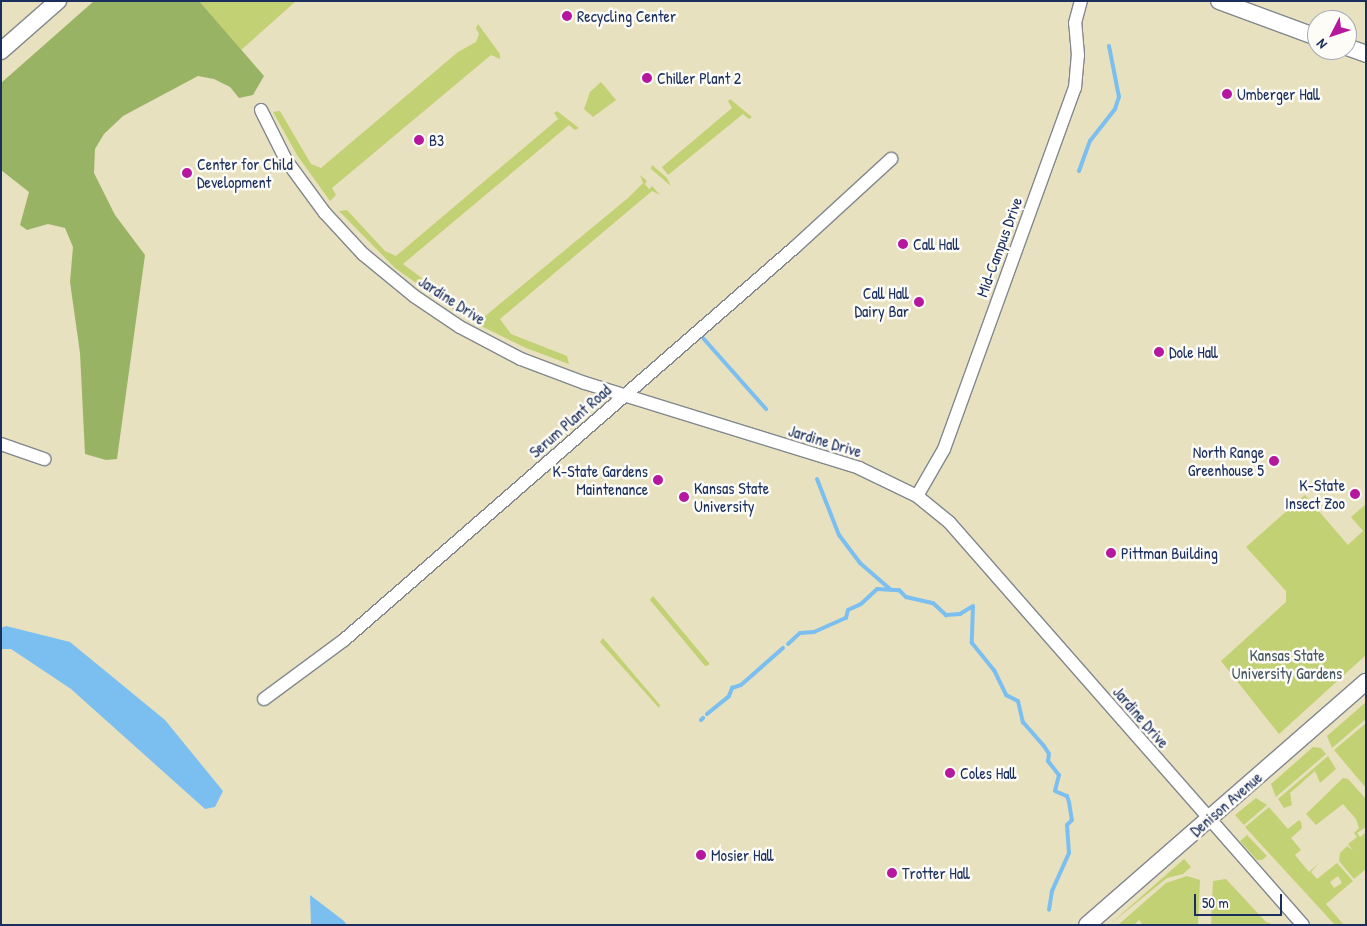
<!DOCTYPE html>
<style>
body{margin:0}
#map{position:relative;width:1367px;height:926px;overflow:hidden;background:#e8e1bf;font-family:"Patrick Hand",sans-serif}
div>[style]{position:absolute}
.green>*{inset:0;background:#c2d173}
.forest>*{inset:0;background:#99b365}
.water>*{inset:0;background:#7bbff1}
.stream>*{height:4px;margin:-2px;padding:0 2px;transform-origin:2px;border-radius:2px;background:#7bbff1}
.roads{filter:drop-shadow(1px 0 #82888e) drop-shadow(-1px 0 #82888e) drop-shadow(0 1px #82888e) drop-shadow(0 -1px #82888e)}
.minor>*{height:12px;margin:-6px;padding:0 6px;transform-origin:6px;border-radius:6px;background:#fff}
.tertiary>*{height:16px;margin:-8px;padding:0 8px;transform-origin:8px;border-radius:8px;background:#fff}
.dots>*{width:14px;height:14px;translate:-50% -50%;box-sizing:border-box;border:2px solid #fdfcf7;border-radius:50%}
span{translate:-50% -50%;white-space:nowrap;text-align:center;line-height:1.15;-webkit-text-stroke:5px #fdfcf7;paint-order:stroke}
.poi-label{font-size:16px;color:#1b2f5e}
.left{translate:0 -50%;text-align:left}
.right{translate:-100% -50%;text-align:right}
.street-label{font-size:16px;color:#1b2f5e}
.park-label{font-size:16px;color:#455863}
.frame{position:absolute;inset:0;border:2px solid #1b2f5e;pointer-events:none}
.north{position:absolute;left:1307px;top:10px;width:50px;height:50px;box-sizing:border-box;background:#fdfcf7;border:1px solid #a3aaba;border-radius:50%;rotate:229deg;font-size:14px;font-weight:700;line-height:20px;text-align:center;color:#1b2f5e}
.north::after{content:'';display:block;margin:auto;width:18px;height:22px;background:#b5179e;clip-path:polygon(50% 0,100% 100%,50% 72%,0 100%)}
.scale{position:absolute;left:1194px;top:894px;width:88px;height:22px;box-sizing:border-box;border:2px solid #1b2f5e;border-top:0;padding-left:6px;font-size:15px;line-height:18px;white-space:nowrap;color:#1b2f5e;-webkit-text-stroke:4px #fdfcf7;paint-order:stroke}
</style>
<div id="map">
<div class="green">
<div style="clip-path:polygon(199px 1px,296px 1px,241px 50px)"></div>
<div style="clip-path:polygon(478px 24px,500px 54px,500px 59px,491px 55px,332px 188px,336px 195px,330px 201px,297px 155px,273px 112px,280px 111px,311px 164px,321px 168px,458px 52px,476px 42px,479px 34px,476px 28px)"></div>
<div style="clip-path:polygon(601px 82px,616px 100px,593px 117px,584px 109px,590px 92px)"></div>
<div style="clip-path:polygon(730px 99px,752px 117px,749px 119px,743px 114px,668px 175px,662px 167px,732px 108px,728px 101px)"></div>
<div style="clip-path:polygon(557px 111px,579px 128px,575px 130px,569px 125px,403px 264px,461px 307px,461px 315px,395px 268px,339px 211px,347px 210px,385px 251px,396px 256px,558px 119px,554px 113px)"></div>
<div style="clip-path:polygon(652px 165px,667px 178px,671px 186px,651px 169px)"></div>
<div style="clip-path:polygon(640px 175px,647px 181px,645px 184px,649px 189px,652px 186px,660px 195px,652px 191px,500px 319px,511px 334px,567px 356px,569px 364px,526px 348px,473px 322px,477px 313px,484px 317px,628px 198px,643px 183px)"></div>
<div style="clip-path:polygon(1305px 495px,1348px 545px,1363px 531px,1351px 517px,1366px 504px,1366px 655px,1279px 734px,1221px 661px,1286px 602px,1286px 591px,1246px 547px)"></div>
<div style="clip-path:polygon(653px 596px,709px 663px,709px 665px,705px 666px,650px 600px)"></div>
<div style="clip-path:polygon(603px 638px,660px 705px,659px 708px,600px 642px)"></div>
<div style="clip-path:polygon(1366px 702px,1366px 719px,1332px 748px,1327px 736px)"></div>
<div style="clip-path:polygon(1366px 723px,1366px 788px,1334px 750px)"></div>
<div style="clip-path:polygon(1313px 747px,1321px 748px,1326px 754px,1276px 797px,1271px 784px)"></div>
<div style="clip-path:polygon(1328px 756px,1336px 769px,1320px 783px,1315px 771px,1290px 793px,1292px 805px,1284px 808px,1278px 799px)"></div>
<div style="clip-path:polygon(1343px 778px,1348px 779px,1366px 799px,1366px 827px,1357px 833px,1360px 837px,1366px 832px,1366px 869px,1354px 879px,1339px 861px,1340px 853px,1347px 846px,1353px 850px,1348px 844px,1357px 837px,1354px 833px,1359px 828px,1356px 819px,1343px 804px,1316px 825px,1306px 814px)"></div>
<div style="clip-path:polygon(1256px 798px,1267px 805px,1244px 825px,1235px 815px)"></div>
<div style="clip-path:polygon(evenodd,1269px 807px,1288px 829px,1299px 820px,1301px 822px,1302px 828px,1291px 838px,1301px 850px,1295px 855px,1309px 872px,1319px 863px,1311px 872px,1317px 879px,1337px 863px,1353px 881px,1326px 904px,1344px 925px,1335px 925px,1245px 827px,1269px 807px,1338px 876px,1342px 883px,1334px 888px,1330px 882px,1338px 876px)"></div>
<div style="clip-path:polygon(1247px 835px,1267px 856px,1262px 860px,1257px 860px,1240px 841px)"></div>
<div style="clip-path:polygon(1184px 859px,1191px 867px,1183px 874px,1167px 878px,1109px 925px)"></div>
<div style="clip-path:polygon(1187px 876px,1200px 880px,1198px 925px,1143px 925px,1139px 920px,1134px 925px,1118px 925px,1166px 883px)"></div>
<div style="clip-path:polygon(1226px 879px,1266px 922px,1272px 924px,1211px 925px,1213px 881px)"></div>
</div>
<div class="forest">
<div style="clip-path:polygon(94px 1px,199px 1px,264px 76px,253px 95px,239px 98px,230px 87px,214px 79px,198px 76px,123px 116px,104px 134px,95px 149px,94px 173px,115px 215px,145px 255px,117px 459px,106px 460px,85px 454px,80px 353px,70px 282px,73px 247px,65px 228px,48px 224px,27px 230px,20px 225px,29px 192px,1px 170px,1px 83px)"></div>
</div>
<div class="water">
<div style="clip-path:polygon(6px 626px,70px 642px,165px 720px,223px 791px,215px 807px,205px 809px,71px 689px,11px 649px,1px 649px,1px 628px)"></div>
<div style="clip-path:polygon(310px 895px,344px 921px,347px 925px,311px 925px)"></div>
</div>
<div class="stream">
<div style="left:1079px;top:171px;width:32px;rotate:-70deg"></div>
<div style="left:1090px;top:141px;width:41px;rotate:-52deg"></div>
<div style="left:1115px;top:109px;width:13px;rotate:-72deg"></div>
<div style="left:1119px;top:97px;width:52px;rotate:-101.1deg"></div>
<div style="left:703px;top:338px;width:95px;rotate:48.4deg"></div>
<div style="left:817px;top:479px;width:60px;rotate:68.6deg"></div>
<div style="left:839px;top:535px;width:35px;rotate:53deg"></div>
<div style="left:860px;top:563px;width:40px;rotate:41deg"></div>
<div style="left:973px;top:606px;width:37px;rotate:92deg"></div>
<div style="left:972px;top:643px;width:35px;rotate:51deg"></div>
<div style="left:994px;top:670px;width:28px;rotate:64deg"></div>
<div style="left:1006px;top:695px;width:13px;rotate:27deg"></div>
<div style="left:1018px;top:701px;width:22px;rotate:77deg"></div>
<div style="left:1023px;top:722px;width:32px;rotate:49deg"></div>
<div style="left:1044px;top:746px;width:9px;rotate:58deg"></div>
<div style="left:1049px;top:754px;width:7px;rotate:98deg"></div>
<div style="left:1048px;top:761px;width:18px;rotate:52deg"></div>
<div style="left:1059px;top:775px;width:16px;rotate:104deg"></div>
<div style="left:1055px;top:791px;width:13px;rotate:23deg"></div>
<div style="left:1067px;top:796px;width:6px;rotate:72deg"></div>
<div style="left:1069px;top:802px;width:18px;rotate:81deg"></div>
<div style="left:1072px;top:820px;width:7px;rotate:135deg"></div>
<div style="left:1067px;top:825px;width:28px;rotate:86deg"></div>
<div style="left:1069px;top:853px;width:42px;rotate:114.1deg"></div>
<div style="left:1052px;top:891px;width:19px;rotate:99deg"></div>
<div style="left:788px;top:644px;width:16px;rotate:-43deg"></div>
<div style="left:800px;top:633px;width:14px;rotate:-4deg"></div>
<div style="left:814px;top:632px;width:35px;rotate:-24deg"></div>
<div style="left:846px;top:618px;width:8px;rotate:-76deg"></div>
<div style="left:848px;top:610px;width:14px;rotate:-25deg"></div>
<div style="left:861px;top:604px;width:22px;rotate:-43deg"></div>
<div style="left:877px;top:589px;width:22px;rotate:3deg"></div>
<div style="left:899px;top:590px;width:10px;rotate:45deg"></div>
<div style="left:906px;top:597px;width:28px;rotate:13deg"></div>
<div style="left:933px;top:603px;width:18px;rotate:43deg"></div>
<div style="left:946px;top:615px;width:14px;rotate:-4deg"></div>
<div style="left:960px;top:614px;width:13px;rotate:-32deg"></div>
<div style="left:707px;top:714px;width:28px;rotate:-39deg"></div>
<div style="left:729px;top:696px;width:9px;rotate:-69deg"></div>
<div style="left:732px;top:688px;width:9px;rotate:-18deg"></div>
<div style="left:741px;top:685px;width:56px;rotate:-41.4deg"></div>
<div style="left:701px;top:720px;width:3px;rotate:-45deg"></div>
</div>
<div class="roads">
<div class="minor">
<div style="left:261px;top:110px;width:56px;rotate:63.4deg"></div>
<div style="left:286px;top:160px;width:66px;rotate:53.7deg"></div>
<div style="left:325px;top:213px;width:56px;rotate:47.2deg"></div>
<div style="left:363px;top:254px;width:66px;rotate:39.5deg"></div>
<div style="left:414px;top:296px;width:55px;rotate:34deg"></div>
<div style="left:460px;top:327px;width:69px;rotate:27.7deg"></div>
<div style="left:521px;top:359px;width:68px;rotate:20.6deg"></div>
<div style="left:585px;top:383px;width:287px;rotate:17.2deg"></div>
<div style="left:859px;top:468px;width:64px;rotate:25.8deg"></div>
<div style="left:917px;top:496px;width:41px;rotate:39.1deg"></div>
<div style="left:949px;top:522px;width:536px;rotate:48.7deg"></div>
<div style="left:1px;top:444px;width:46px;rotate:19.2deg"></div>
<div style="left:917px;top:496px;width:54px;rotate:-60.1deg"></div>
<div style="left:944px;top:449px;width:384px;rotate:-70.1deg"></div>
<div style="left:1075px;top:88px;width:33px;rotate:-85deg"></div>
<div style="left:1078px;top:55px;width:32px;rotate:-95deg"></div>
<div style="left:1075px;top:23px;width:23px;rotate:-75deg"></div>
<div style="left:264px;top:699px;width:99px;rotate:-36.4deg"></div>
<div style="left:344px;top:640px;width:597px;rotate:-41.06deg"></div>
<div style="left:794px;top:248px;width:132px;rotate:-42.5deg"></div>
</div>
<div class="tertiary">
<div style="left:1219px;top:1px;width:104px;rotate:20.2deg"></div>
<div style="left:1347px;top:47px;width:20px;rotate:20deg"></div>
<div style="left:1px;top:51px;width:76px;rotate:-41.3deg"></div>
<div style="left:1087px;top:925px;width:370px;rotate:-41.1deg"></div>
</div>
</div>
<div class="dots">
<div style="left:567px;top:16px;background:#b5179e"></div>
<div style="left:647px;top:78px;background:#b5179e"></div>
<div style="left:1227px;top:94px;background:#b5179e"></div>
<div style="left:419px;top:140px;background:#b5179e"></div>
<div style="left:187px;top:173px;background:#b5179e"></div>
<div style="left:903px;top:244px;background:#b5179e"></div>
<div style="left:919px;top:302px;background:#b5179e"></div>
<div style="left:1159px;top:352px;background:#b5179e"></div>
<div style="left:1274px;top:461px;background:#b5179e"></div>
<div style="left:658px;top:480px;background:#b5179e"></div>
<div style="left:1355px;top:494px;background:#b5179e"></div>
<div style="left:684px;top:497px;background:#b5179e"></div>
<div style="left:1111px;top:553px;background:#b5179e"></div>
<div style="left:950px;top:773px;background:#b5179e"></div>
<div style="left:701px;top:855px;background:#b5179e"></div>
<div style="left:892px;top:873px;background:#b5179e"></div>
</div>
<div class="poi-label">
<span class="left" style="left:577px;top:16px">Recycling Center</span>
<span class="left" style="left:657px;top:78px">Chiller Plant 2</span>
<span class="left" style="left:1237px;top:94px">Umberger Hall</span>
<span class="left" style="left:429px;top:140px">B3</span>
<span class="left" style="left:197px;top:173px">Center for Child<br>Development</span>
<span class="left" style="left:913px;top:244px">Call Hall</span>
<span class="right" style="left:909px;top:302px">Call Hall<br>Dairy Bar</span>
<span class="left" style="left:1169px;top:352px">Dole Hall</span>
<span class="right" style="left:1264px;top:461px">North Range<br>Greenhouse 5</span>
<span class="right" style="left:648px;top:480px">K-State Gardens<br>Maintenance</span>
<span class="right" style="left:1345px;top:494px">K-State<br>Insect Zoo</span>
<span class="left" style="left:694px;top:497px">Kansas State<br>University</span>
<span class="left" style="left:1121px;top:553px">Pittman Building</span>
<span class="left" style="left:960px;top:773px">Coles Hall</span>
<span class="left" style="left:711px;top:855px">Mosier Hall</span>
<span class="left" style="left:902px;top:873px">Trotter Hall</span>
</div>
<div class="street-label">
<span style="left:999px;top:247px;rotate:-70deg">Mid-Campus Drive</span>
<span style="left:452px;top:300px;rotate:33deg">Jardine Drive</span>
<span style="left:570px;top:421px;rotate:-41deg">Serum Plant Road</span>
<span style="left:825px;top:441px;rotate:17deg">Jardine Drive</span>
<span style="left:1141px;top:717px;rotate:49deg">Jardine Drive</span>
<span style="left:1226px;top:804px;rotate:-41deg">Denison Avenue</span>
</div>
<div class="park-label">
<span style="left:1287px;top:664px">Kansas State<br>University Gardens</span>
</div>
<div class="frame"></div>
<div class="north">N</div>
<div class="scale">50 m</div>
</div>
